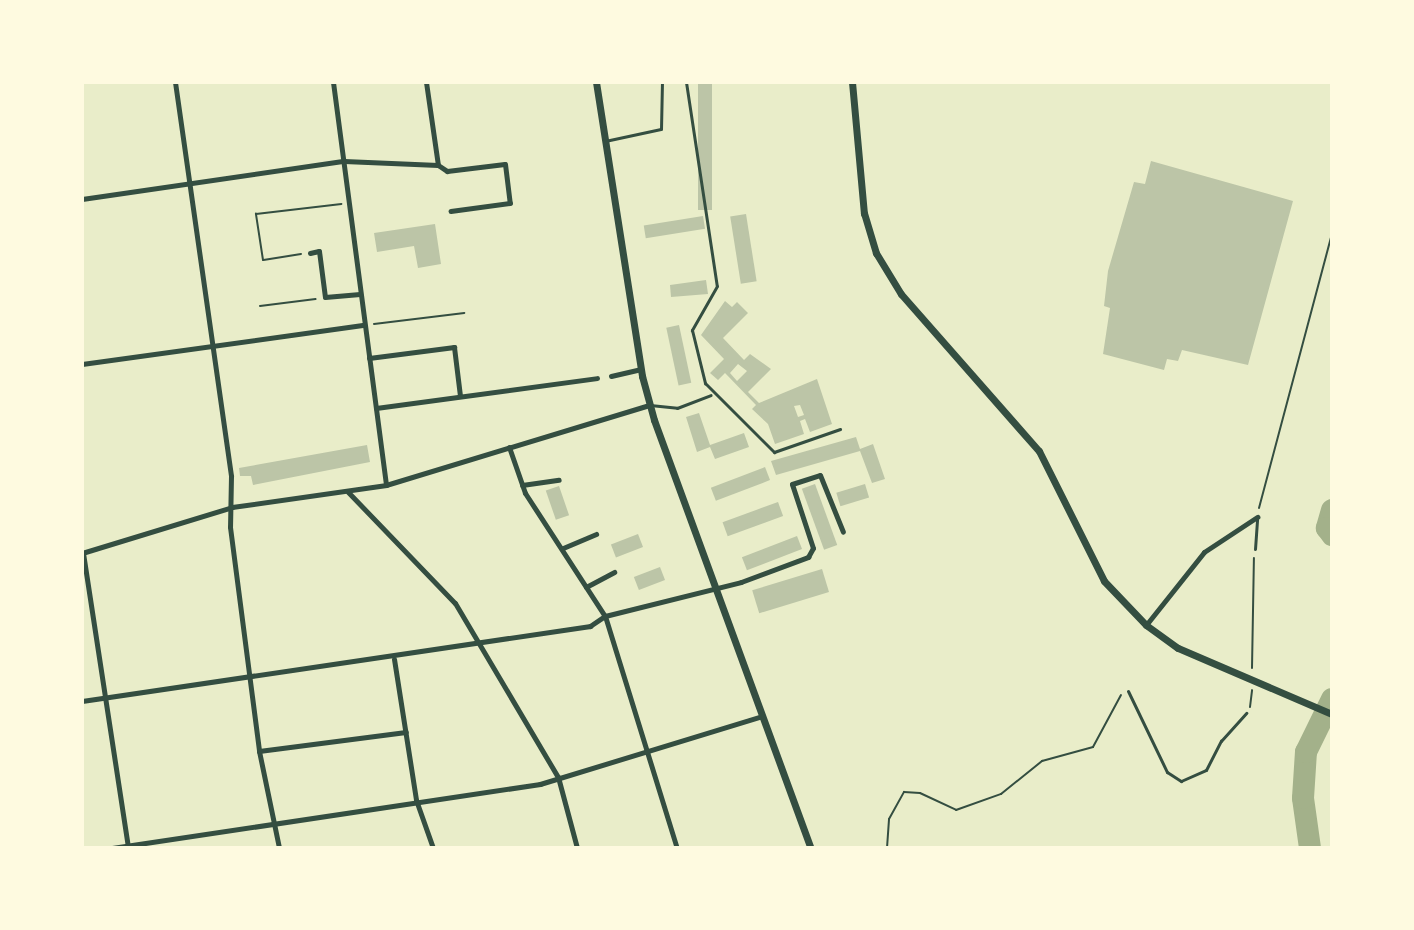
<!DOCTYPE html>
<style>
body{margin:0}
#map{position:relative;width:1414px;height:930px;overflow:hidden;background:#e9edc9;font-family:"Roboto Condensed",sans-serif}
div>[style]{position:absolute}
.river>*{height:22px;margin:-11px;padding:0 11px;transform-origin:11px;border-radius:11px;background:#a3b18a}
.building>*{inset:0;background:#bcc5a7;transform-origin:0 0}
.path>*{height:2px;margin:-1px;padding:0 1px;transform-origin:1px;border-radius:1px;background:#344e41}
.service>*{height:3px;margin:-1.5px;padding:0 1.5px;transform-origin:1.5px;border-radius:1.5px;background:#344e41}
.minor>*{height:5px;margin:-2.5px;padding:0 2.5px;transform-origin:2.5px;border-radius:2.5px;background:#344e41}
.tertiary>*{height:7px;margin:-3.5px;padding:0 3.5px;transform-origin:3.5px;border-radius:3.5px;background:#344e41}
.secondary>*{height:7px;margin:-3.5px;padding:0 3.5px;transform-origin:3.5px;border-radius:3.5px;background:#344e41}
span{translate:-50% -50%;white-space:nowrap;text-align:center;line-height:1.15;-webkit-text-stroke:8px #fefae0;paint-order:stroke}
.frame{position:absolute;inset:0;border:84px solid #fefae0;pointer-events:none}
</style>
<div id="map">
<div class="river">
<div style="left:1332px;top:510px;width:19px;rotate:106deg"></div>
<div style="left:1327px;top:528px;width:9px;rotate:54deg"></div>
<div style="left:1310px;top:848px;width:50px;rotate:-98deg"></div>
<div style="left:1303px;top:798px;width:46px;rotate:-86.3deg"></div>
<div style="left:1306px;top:752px;width:59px;rotate:-63.9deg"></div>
</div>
<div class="building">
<div style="left:698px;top:82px;width:14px;height:128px"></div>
<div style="clip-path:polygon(1151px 161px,1293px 201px,1248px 365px,1182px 350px,1178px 361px,1167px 359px,1164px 370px,1103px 354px,1110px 308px,1104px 306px,1108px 271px,1134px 182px,1145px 184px)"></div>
<div style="left:746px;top:214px;width:68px;height:16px;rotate:81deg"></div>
<div style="left:703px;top:216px;width:13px;height:60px;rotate:81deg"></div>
<div style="clip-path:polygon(435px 224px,441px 264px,418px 268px,414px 246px,377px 252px,374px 233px)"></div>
<div style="clip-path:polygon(706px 280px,708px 294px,671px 297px,670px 285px)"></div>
<div style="clip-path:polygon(evenodd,725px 301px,732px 307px,737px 302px,748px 313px,723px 338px,744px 360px,750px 354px,771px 369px,748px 392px,759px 403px,817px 379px,832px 424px,810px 432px,805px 419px,800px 421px,804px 434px,775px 444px,768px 424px,752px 409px,756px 405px,725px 373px,718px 380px,710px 373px,724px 359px,701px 335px,725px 301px,738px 364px,747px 371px,737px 381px,730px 373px,738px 364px,725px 301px,800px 405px,804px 415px,798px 417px,794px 406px,800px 405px)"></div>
<div style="left:679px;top:325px;width:59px;height:13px;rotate:78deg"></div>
<div style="clip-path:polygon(699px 413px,710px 445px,744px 433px,749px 447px,715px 459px,710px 447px,697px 452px,686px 417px)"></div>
<div style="clip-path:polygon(856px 437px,860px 449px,873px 444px,885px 479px,872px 483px,860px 451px,776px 475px,771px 461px)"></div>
<div style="clip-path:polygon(367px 445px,370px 462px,253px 485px,251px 476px,240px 476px,239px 468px)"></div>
<div style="left:765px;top:467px;width:14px;height:58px;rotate:69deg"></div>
<div style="left:815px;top:484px;width:65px;height:14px;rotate:70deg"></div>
<div style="left:865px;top:484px;width:14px;height:30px;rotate:73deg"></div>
<div style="left:559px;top:486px;width:31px;height:14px;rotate:71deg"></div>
<div style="left:778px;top:502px;width:15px;height:59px;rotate:70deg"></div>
<div style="left:638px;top:534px;width:14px;height:29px;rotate:69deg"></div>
<div style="left:797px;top:536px;width:14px;height:59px;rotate:69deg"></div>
<div style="left:660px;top:567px;width:14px;height:28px;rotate:69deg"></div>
<div style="left:822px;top:569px;width:24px;height:73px;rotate:73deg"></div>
</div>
<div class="path">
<div style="left:301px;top:254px;width:38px;rotate:171deg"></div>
<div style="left:263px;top:260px;width:47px;rotate:-98.7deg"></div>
<div style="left:256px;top:214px;width:86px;rotate:-6.7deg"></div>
<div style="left:260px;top:306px;width:56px;rotate:-7.1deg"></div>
<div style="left:374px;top:324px;width:91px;rotate:-7deg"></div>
<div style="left:1259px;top:508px;width:285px;rotate:-75.1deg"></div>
<div style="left:1252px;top:668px;width:110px;rotate:-89deg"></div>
<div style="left:1250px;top:707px;width:17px;rotate:-83deg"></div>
<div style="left:887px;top:848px;width:29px;rotate:-86deg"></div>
<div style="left:889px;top:819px;width:31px;rotate:-61deg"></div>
<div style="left:904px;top:792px;width:16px;rotate:4deg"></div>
<div style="left:920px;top:793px;width:40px;rotate:25deg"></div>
<div style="left:956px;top:810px;width:48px;rotate:-19.6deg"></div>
<div style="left:1001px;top:794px;width:53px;rotate:-38.8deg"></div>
<div style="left:1042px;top:761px;width:53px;rotate:-15.4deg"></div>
<div style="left:1093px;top:747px;width:59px;rotate:-61.7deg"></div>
</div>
<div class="service">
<div style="left:686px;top:82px;width:206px;rotate:81.4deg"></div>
<div style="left:717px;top:286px;width:51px;rotate:119.6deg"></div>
<div style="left:692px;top:330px;width:55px;rotate:76.2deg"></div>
<div style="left:705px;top:383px;width:98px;rotate:45deg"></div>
<div style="left:774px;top:452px;width:70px;rotate:-19.2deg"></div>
<div style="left:605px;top:141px;width:57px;rotate:-12.1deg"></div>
<div style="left:661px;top:129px;width:47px;rotate:-88.8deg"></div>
<div style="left:650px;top:405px;width:27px;rotate:6deg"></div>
<div style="left:677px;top:408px;width:36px;rotate:-21deg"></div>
<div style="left:1255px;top:549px;width:32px;rotate:-86deg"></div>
<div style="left:1128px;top:691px;width:90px;rotate:64.3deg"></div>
<div style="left:1167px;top:772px;width:17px;rotate:33deg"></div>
<div style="left:1181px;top:781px;width:27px;rotate:-24deg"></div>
<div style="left:1206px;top:770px;width:33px;rotate:-63deg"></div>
<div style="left:1221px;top:741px;width:38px;rotate:-48deg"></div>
</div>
<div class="minor">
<div style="left:175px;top:82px;width:398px;rotate:81.9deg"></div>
<div style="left:231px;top:476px;width:51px;rotate:91.1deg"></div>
<div style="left:230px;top:527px;width:226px;rotate:82.6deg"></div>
<div style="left:259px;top:751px;width:99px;rotate:78.3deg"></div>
<div style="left:333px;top:82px;width:406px;rotate:82.5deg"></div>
<div style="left:426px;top:82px;width:84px;rotate:81.8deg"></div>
<div style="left:82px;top:199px;width:265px;rotate:-8.3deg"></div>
<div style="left:344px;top:161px;width:94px;rotate:2.4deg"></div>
<div style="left:438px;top:165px;width:11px;rotate:34deg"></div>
<div style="left:447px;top:171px;width:58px;rotate:-6.9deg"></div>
<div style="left:505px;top:164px;width:39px;rotate:83deg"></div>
<div style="left:510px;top:203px;width:60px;rotate:172.3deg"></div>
<div style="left:310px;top:253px;width:9px;rotate:-13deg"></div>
<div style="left:319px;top:251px;width:46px;rotate:82.6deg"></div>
<div style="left:325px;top:297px;width:35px;rotate:-5deg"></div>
<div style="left:369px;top:358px;width:86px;rotate:-7.4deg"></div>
<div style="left:454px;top:347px;width:49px;rotate:83deg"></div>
<div style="left:82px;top:364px;width:285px;rotate:-7.9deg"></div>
<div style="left:611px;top:376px;width:31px;rotate:-13deg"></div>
<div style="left:376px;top:408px;width:223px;rotate:-7.7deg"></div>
<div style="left:509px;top:447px;width:49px;rotate:70.8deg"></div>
<div style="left:525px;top:493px;width:147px;rotate:57deg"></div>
<div style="left:605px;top:616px;width:243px;rotate:72.8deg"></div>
<div style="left:522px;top:485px;width:37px;rotate:-8deg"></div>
<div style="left:348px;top:492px;width:154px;rotate:46.1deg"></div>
<div style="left:455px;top:603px;width:202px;rotate:59.4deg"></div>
<div style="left:558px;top:777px;width:73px;rotate:75deg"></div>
<div style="left:563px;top:548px;width:36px;rotate:-23deg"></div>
<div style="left:82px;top:553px;width:157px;rotate:-17deg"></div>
<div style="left:232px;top:507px;width:156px;rotate:-8.1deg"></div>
<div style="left:386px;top:485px;width:276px;rotate:-16.9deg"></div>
<div style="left:83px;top:553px;width:298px;rotate:81.3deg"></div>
<div style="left:586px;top:587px;width:32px;rotate:-28deg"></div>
<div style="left:1146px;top:625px;width:93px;rotate:-51.5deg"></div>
<div style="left:1204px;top:552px;width:64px;rotate:-33.4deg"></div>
<div style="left:394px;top:659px;width:143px;rotate:81.1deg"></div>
<div style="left:416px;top:800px;width:51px;rotate:70.5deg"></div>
<div style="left:82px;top:701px;width:514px;rotate:-8.4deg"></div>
<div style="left:590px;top:626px;width:18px;rotate:-34deg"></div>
<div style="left:605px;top:616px;width:140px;rotate:-14deg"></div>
<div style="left:741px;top:582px;width:72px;rotate:-20.5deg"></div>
<div style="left:808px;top:557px;width:10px;rotate:-61deg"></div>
<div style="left:813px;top:548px;width:67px;rotate:-108.2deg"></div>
<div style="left:792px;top:484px;width:29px;rotate:-18deg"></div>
<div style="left:820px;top:475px;width:61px;rotate:68deg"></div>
<div style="left:259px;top:751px;width:148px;rotate:-7.4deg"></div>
<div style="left:112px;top:848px;width:433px;rotate:-8.5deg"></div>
<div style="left:540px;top:784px;width:233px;rotate:-17deg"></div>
</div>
<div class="tertiary">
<div style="left:596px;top:82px;width:298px;rotate:81.1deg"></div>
<div style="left:642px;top:376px;width:46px;rotate:74.7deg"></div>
<div style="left:654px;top:420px;width:456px;rotate:69.9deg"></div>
</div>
<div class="secondary">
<div style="left:852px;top:82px;width:132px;rotate:84.8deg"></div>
<div style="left:864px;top:213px;width:42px;rotate:73.3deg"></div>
<div style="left:876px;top:253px;width:48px;rotate:58.6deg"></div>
<div style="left:901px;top:294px;width:209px;rotate:48.7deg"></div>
<div style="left:1039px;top:451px;width:145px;rotate:63.4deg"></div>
<div style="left:1104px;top:581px;width:61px;rotate:46.3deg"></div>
<div style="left:1146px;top:625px;width:39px;rotate:36deg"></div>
<div style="left:1178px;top:648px;width:168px;rotate:23.2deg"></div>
</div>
<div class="frame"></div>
</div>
